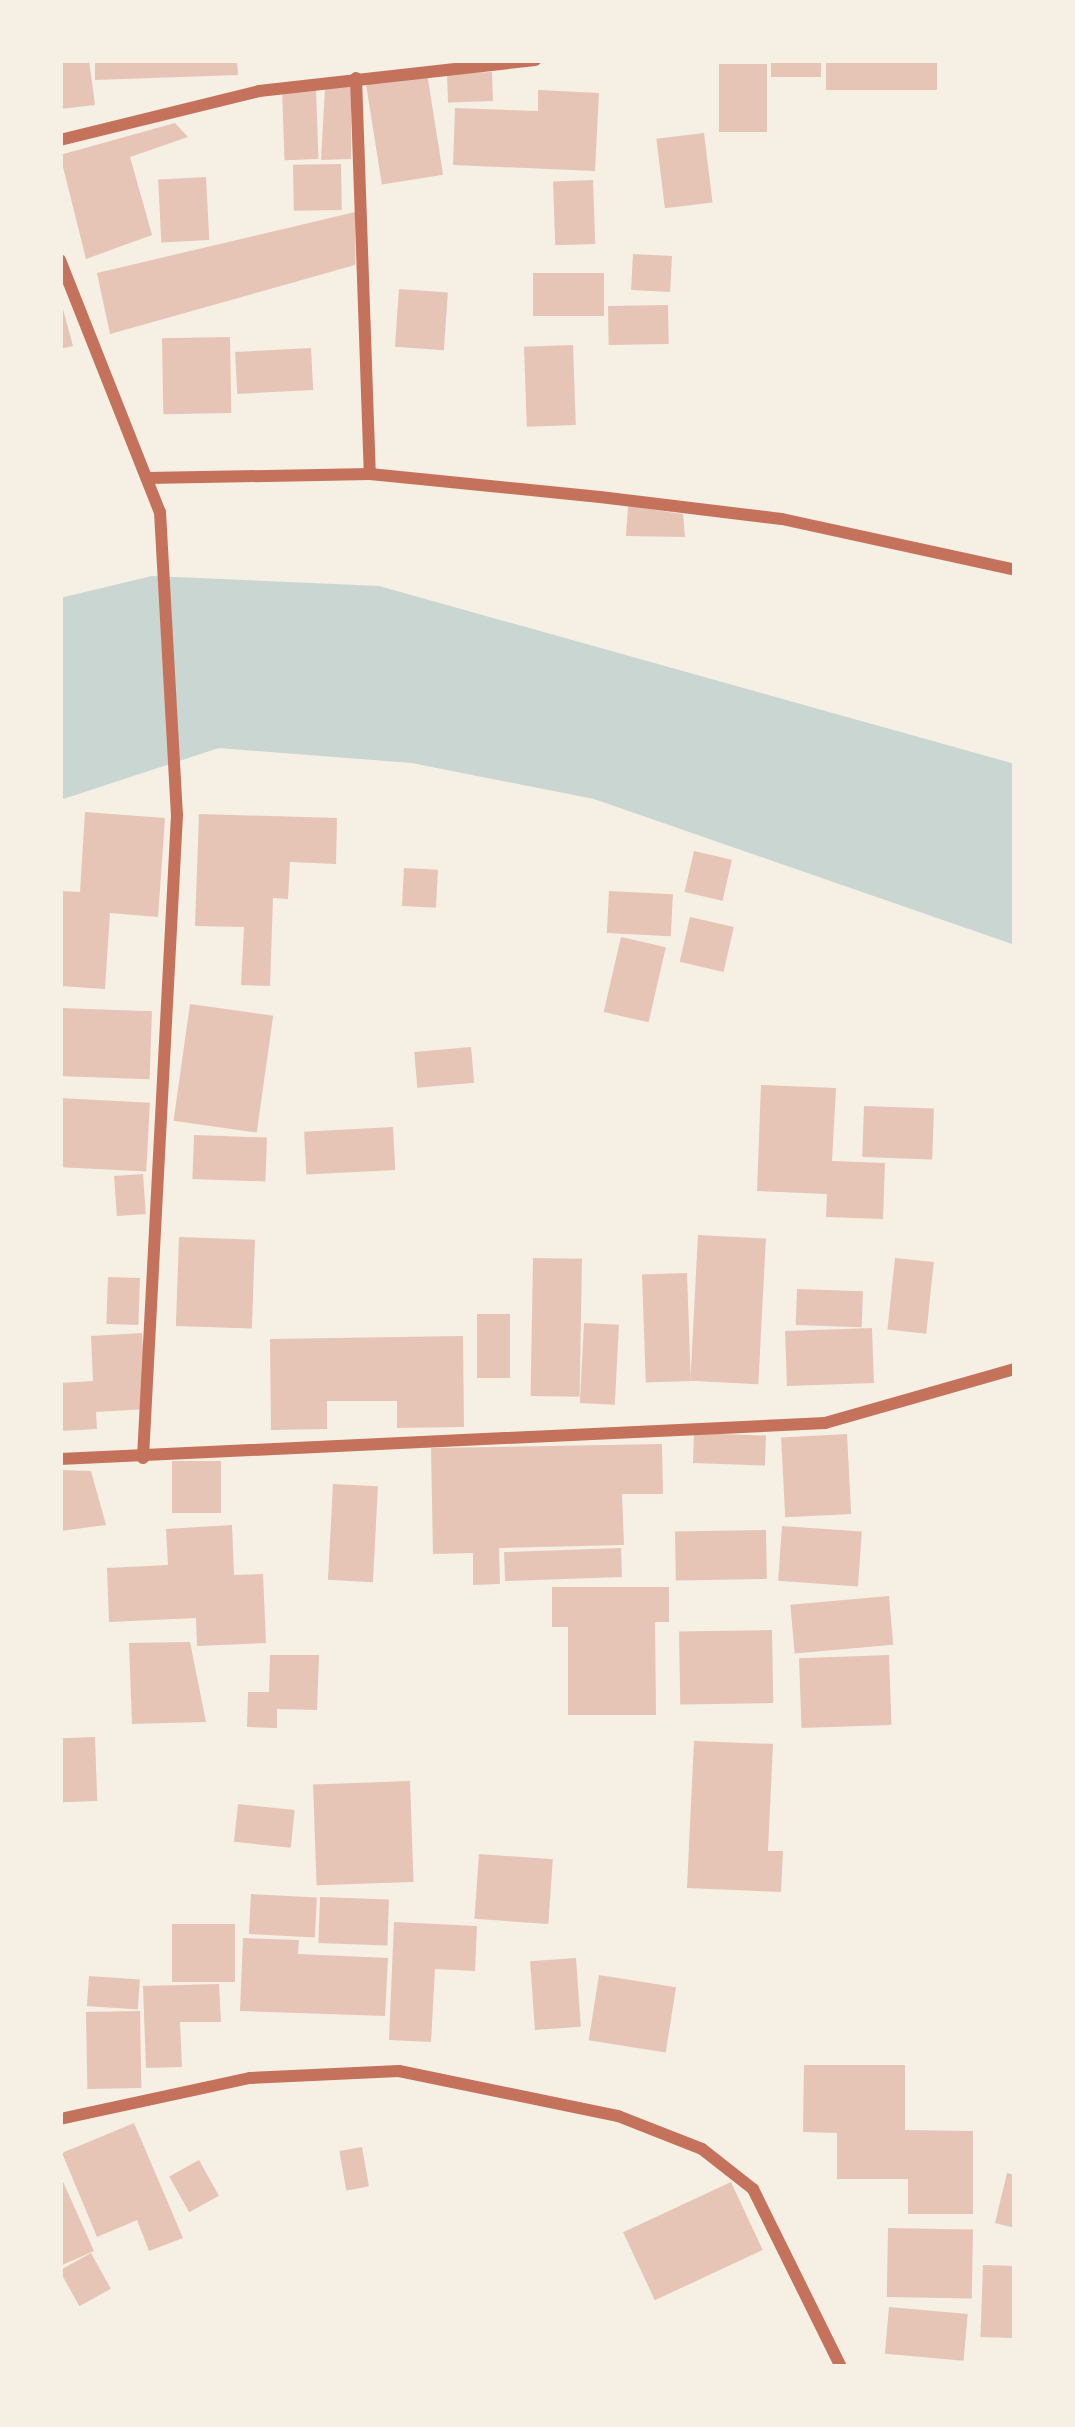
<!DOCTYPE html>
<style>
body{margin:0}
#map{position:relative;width:1075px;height:2427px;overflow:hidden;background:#f6efe4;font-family:Roboto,sans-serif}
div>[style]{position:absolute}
.water>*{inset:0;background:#c9d6d2}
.building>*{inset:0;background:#e6c5b7;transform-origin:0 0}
.minor>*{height:12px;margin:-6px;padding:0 6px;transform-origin:6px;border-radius:6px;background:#c5725c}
span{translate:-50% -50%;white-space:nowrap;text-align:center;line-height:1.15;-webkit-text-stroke:12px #f6efe4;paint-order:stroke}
.frame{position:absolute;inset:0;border:63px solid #f6efe4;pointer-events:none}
</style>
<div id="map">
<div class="water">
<div style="clip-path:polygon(152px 576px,379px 586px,1015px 764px,1015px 945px,594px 799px,412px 763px,219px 748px,60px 800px,60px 598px)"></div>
</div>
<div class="building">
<div style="clip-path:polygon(60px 60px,89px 60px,95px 105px,60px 109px)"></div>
<div style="clip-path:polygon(95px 60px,237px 60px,238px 75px,95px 80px)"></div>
<div style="left:771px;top:60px;width:50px;height:17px"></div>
<div style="left:826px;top:60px;width:111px;height:30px"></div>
<div style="left:767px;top:64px;width:68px;height:48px;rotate:90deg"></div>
<div style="left:492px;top:72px;width:29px;height:45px;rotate:88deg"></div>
<div style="left:427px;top:73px;width:103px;height:62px;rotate:81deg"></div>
<div style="clip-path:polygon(351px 86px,351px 159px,321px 160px,325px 89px)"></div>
<div style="left:316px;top:88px;width:71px;height:34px;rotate:88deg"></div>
<div style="clip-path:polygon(538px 90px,599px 93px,595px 171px,453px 165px,455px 108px,538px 111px)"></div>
<div style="clip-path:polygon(175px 123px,188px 137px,130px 157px,152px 235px,86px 259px,60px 155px)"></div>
<div style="left:704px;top:133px;width:70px;height:48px;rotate:83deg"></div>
<div style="left:341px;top:164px;width:46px;height:48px;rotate:89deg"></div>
<div style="left:206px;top:177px;width:63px;height:48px;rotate:87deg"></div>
<div style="left:593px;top:180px;width:64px;height:40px;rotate:88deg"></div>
<div style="clip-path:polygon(355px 212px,355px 265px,110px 334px,97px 273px)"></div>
<div style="left:633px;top:254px;width:39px;height:36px;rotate:3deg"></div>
<div style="left:533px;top:273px;width:71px;height:43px"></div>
<div style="left:399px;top:289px;width:49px;height:58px;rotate:4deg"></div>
<div style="clip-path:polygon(60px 298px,73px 346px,60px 349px)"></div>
<div style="left:668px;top:305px;width:39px;height:60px;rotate:89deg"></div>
<div style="left:230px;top:337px;width:76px;height:68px;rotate:89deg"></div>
<div style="left:573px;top:345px;width:80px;height:49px;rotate:88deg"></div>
<div style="left:311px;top:348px;width:42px;height:76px;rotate:87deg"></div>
<div style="clip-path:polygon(628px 506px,683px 514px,685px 537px,626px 536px)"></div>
<div style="clip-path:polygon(85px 812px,165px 818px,158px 917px,110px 913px,105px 989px,60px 986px,60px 891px,80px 892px)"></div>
<div style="clip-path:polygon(199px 814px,337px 818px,336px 864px,290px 862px,288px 899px,273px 898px,270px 986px,241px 985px,244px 927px,195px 926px)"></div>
<div style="left:694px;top:851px;width:39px;height:42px;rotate:13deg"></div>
<div style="left:404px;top:868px;width:34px;height:38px;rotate:3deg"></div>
<div style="left:609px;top:891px;width:64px;height:42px;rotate:3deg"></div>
<div style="left:690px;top:917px;width:45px;height:46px;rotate:13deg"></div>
<div style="left:621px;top:937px;width:46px;height:77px;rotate:13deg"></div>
<div style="left:190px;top:1004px;width:84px;height:118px;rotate:8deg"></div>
<div style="left:60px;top:1008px;width:92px;height:68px;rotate:2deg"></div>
<div style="left:471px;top:1047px;width:36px;height:57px;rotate:85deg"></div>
<div style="clip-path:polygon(761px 1085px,836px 1088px,832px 1161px,885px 1163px,883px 1219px,826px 1217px,827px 1194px,757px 1191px)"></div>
<div style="left:60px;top:1098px;width:90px;height:69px;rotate:3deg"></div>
<div style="left:864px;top:1106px;width:70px;height:51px;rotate:2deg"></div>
<div style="left:393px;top:1127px;width:43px;height:89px;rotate:87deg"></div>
<div style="left:194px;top:1135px;width:73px;height:44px;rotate:2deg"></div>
<div style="left:143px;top:1174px;width:40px;height:29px;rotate:86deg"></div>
<div style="left:698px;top:1235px;width:68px;height:146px;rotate:3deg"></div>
<div style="left:179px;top:1237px;width:76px;height:89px;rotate:2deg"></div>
<div style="left:533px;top:1258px;width:49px;height:138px;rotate:1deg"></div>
<div style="left:895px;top:1258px;width:39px;height:72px;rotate:6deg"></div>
<div style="left:687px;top:1273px;width:108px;height:45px;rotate:88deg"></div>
<div style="left:108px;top:1277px;width:32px;height:47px;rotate:2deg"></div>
<div style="left:797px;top:1289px;width:66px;height:36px;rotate:2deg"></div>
<div style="left:477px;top:1314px;width:33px;height:64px"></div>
<div style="left:584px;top:1323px;width:35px;height:80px;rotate:3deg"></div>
<div style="left:872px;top:1328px;width:55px;height:87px;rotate:88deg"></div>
<div style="clip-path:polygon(142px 1333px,147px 1409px,96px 1412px,97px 1429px,60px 1431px,60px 1383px,93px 1381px,91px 1336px)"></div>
<div style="clip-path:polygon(463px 1336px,464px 1427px,397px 1428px,397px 1401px,327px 1401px,327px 1429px,271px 1430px,270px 1339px)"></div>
<div style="left:694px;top:1433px;width:72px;height:30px;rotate:2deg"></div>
<div style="left:847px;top:1434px;width:80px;height:66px;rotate:87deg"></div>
<div style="clip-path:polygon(662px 1444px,663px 1494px,622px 1494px,624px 1545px,499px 1548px,500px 1584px,473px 1585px,473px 1553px,433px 1554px,431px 1448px)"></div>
<div style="left:172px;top:1461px;width:49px;height:52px"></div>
<div style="clip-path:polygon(60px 1470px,91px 1471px,106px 1525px,60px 1531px)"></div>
<div style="left:333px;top:1484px;width:45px;height:96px;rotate:3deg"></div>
<div style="clip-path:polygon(232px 1525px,234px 1575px,263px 1574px,266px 1643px,197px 1646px,196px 1618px,109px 1622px,107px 1568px,168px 1565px,166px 1529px)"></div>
<div style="left:782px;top:1526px;width:80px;height:55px;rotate:4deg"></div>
<div style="left:766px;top:1530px;width:49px;height:91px;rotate:89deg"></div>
<div style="left:621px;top:1548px;width:29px;height:117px;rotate:88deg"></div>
<div style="clip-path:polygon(552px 1587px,669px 1587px,669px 1622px,655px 1622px,656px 1715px,568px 1715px,568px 1627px,552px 1627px)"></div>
<div style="left:889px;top:1596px;width:49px;height:99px;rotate:85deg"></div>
<div style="left:772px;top:1630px;width:73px;height:93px;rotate:89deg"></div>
<div style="clip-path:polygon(190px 1642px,206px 1722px,132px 1724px,129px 1643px)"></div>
<div style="clip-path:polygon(270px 1655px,319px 1655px,317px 1710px,277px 1709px,277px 1728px,247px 1727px,248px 1692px,269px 1692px)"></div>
<div style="left:889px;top:1655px;width:70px;height:90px;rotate:88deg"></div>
<div style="left:95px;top:1737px;width:64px;height:35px;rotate:88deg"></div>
<div style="clip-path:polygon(694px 1741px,773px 1744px,768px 1851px,783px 1851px,781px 1892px,687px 1888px)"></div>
<div style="left:410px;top:1781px;width:101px;height:97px;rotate:88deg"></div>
<div style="left:238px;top:1804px;width:57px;height:38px;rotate:6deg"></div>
<div style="left:479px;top:1854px;width:74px;height:65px;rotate:4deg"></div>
<div style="left:251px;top:1894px;width:66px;height:40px;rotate:3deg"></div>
<div style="left:320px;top:1897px;width:69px;height:46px;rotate:2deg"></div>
<div style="clip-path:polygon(394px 1922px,477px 1926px,475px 1971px,435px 1969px,431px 2042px,389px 2040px)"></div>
<div style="left:172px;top:1924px;width:63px;height:58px"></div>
<div style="clip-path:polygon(243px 1938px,299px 1940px,298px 1954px,388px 1958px,385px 2016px,240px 2011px)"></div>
<div style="left:576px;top:1958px;width:69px;height:46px;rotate:86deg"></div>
<div style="left:599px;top:1975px;width:78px;height:66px;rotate:9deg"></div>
<div style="left:89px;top:1976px;width:51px;height:30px;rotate:4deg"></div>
<div style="clip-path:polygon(219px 1984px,221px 2022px,180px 2022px,182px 2067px,146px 2068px,143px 1986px)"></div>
<div style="left:140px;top:2011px;width:77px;height:54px;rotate:89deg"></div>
<div style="clip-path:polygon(804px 2065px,905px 2065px,905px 2130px,973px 2131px,973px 2214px,908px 2214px,908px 2179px,837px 2179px,837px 2133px,803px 2132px)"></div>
<div style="clip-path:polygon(134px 2123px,183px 2238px,149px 2251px,137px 2220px,97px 2237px,62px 2153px)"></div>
<div style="left:362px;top:2147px;width:40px;height:23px;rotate:80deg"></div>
<div style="left:199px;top:2160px;width:41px;height:34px;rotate:61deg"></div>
<div style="clip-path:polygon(1007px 2173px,1015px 2175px,1015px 2228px,995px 2223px)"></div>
<div style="clip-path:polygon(60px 2175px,94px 2251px,60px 2266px)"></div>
<div style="left:731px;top:2182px;width:75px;height:119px;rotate:65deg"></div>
<div style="left:888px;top:2228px;width:85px;height:69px;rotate:1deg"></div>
<div style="left:91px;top:2253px;width:41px;height:36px;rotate:61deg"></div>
<div style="left:983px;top:2265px;width:32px;height:72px;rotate:2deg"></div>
<div style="left:889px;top:2307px;width:79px;height:47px;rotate:5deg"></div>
</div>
<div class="minor">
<div style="left:356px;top:78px;width:396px;rotate:88deg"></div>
<div style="left:60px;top:140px;width:205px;rotate:-13.8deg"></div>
<div style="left:259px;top:91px;width:278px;rotate:-6.4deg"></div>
<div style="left:60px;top:260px;width:271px;rotate:68.4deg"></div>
<div style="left:160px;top:512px;width:303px;rotate:86.8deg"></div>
<div style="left:177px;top:815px;width:644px;rotate:93.03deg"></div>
<div style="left:147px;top:478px;width:223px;rotate:-1deg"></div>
<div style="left:370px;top:474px;width:231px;rotate:5.7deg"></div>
<div style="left:600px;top:497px;width:183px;rotate:6.9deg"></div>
<div style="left:782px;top:519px;width:239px;rotate:12.3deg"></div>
<div style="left:60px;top:1459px;width:766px;rotate:-2.69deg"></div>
<div style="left:825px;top:1423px;width:198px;rotate:-15.9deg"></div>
<div style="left:60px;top:2119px;width:194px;rotate:-12.2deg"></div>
<div style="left:250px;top:2078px;width:149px;rotate:-2.7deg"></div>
<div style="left:399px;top:2071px;width:224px;rotate:11.6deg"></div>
<div style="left:618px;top:2116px;width:90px;rotate:21.4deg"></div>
<div style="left:702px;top:2149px;width:65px;rotate:38.1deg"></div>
<div style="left:753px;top:2189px;width:199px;rotate:63.7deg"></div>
</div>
<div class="frame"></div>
</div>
